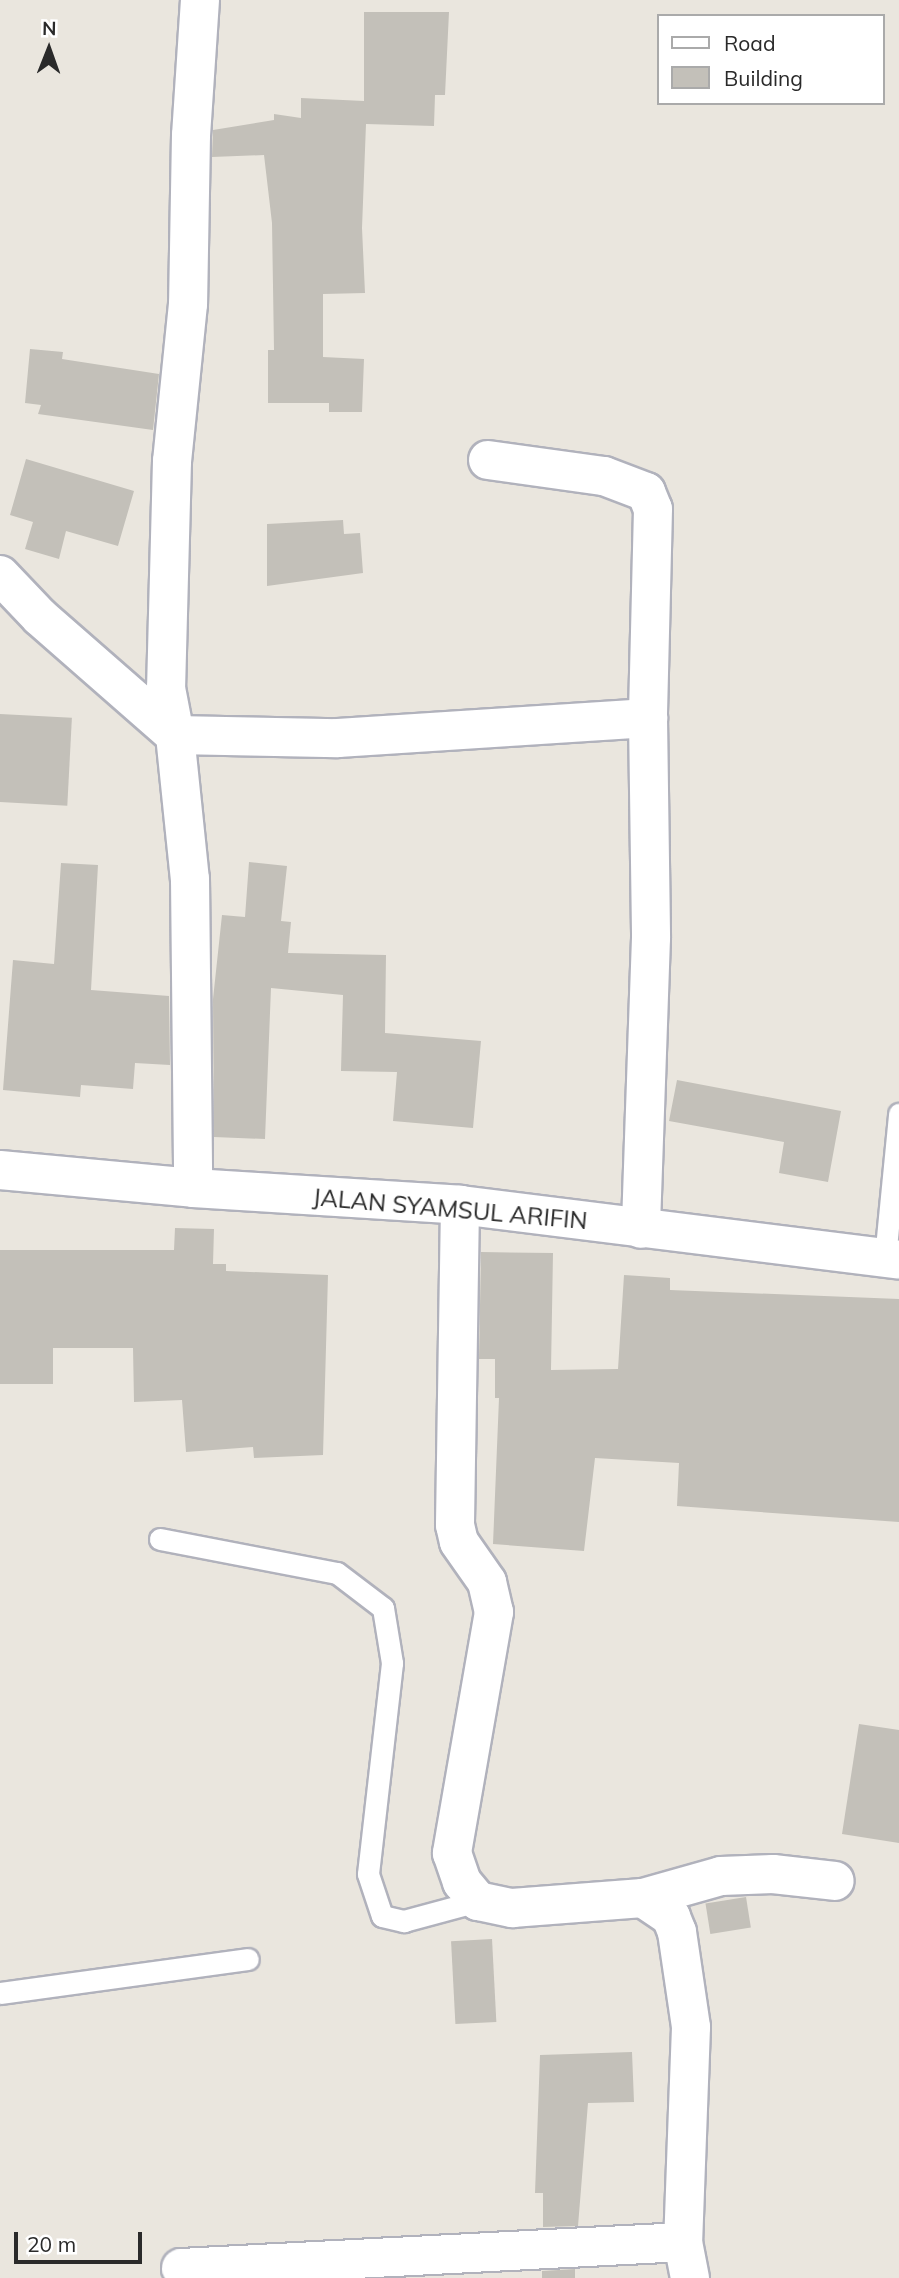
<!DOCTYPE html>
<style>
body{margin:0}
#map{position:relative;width:899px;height:2278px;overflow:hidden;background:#eae6de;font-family:Mulish,sans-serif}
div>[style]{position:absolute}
.building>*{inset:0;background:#c3c0b9;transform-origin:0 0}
.roads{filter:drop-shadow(2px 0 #b1b2bc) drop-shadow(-2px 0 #b1b2bc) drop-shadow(0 2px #b1b2bc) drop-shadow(0 -2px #b1b2bc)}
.service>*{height:21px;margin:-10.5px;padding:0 10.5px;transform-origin:10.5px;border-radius:10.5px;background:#fff}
.minor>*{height:38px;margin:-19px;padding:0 19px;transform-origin:19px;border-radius:19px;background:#fff}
.secondary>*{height:38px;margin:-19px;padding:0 19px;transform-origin:19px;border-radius:19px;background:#fff}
span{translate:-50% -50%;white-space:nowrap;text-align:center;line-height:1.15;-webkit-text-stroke:6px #fff;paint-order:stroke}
.street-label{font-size:24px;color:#2a2a2a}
.legend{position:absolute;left:657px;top:14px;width:228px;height:91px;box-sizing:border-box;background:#fff;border:2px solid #aaa;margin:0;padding:9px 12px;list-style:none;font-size:21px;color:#2a2a2a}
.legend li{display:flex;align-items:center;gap:14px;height:35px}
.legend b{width:35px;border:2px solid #aaa}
.north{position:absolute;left:14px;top:14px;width:70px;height:70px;-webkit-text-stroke:5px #fff;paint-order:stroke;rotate:1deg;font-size:19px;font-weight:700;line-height:28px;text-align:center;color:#2a2a2a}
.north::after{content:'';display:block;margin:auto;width:24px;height:32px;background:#2a2a2a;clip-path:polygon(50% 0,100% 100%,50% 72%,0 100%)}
.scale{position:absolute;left:14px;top:2232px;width:128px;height:32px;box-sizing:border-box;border:4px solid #2a2a2a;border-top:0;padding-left:9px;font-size:21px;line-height:24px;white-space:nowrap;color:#2a2a2a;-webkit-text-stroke:5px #fff;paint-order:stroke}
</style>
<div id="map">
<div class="building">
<div style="clip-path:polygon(364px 12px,449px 12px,445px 95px,435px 95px,434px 126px,366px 124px,362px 228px,365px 293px,323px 294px,323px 357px,364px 359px,362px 412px,329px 412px,329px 403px,268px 403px,268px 350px,274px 350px,272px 223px,264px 155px,212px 157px,213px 130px,274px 120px,274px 114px,301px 118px,301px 98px,364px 101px)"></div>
<div style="clip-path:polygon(30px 349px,63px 352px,62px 359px,159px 374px,153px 430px,38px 414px,41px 405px,25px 403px)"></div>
<div style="clip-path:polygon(26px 459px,134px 491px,118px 546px,66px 531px,59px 559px,25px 549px,33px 522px,10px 515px)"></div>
<div style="clip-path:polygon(343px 520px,344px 534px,360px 533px,363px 573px,267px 586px,267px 524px)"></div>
<div style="left:0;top:714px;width:72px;height:88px;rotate:3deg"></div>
<div style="clip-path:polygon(249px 862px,287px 866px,281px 921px,291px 922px,288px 953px,386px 955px,385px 1033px,481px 1041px,473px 1128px,393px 1121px,397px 1072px,341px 1071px,343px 995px,271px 988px,265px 1139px,214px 1137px,213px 999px,222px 915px,245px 917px)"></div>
<div style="clip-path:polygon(61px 863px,98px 865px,91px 990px,169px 996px,170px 1065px,135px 1063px,133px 1089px,81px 1085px,80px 1097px,3px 1090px,13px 960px,54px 964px)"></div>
<div style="clip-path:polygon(677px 1080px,841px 1111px,828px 1182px,779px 1173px,784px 1142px,669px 1121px)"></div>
<div style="clip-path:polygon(175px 1228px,214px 1229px,213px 1264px,226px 1264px,226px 1271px,328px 1275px,323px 1455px,254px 1458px,253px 1447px,186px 1452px,182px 1400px,134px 1402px,133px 1348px,53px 1348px,53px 1384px,0 1384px,0 1250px,174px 1250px)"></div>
<div style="clip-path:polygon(481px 1252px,553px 1253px,551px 1370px,618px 1369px,624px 1275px,670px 1278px,670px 1290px,899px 1299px,899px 1522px,677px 1506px,679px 1463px,595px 1458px,584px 1551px,493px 1544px,499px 1398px,495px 1398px,495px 1359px,479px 1359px)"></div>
<div style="clip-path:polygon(859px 1724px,899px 1730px,899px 1843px,842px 1834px)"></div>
<div style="left:746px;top:1897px;width:31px;height:41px;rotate:81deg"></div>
<div style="left:492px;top:1939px;width:83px;height:41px;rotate:87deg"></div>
<div style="clip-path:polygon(632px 2052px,634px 2102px,588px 2103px,578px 2226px,543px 2227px,543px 2193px,535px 2193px,540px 2055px)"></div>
<div style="clip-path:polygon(575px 2269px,575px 2278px,542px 2278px,542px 2271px)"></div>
</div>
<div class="roads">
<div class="service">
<div style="left:885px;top:1258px;width:145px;rotate:-84.4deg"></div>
<div style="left:160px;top:1539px;width:180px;rotate:10.9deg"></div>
<div style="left:337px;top:1573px;width:58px;rotate:37.3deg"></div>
<div style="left:383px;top:1608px;width:56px;rotate:80.7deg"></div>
<div style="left:392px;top:1663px;width:212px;rotate:96.5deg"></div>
<div style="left:368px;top:1874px;width:44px;rotate:71.6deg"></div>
<div style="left:382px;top:1916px;width:23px;rotate:13deg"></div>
<div style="left:404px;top:1921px;width:77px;rotate:-15.1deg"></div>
<div style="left:0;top:1993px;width:250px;rotate:-7.8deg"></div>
</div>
<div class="minor">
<div style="left:200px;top:0;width:135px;rotate:93.8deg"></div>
<div style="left:191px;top:135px;width:169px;rotate:91deg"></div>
<div style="left:188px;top:304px;width:158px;rotate:95.8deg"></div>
<div style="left:172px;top:461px;width:227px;rotate:91.5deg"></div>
<div style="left:166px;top:688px;width:48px;rotate:79.2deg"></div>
<div style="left:175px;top:735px;width:163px;rotate:1.1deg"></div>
<div style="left:338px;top:738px;width:311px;rotate:-3.7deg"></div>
<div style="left:488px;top:460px;width:117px;rotate:7.9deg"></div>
<div style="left:604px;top:476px;width:45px;rotate:20.9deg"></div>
<div style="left:646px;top:492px;width:18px;rotate:68deg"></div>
<div style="left:653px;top:509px;width:209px;rotate:91.4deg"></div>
<div style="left:648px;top:718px;width:220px;rotate:89.2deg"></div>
<div style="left:651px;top:938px;width:291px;rotate:92deg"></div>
<div style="left:0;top:575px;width:58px;rotate:46.4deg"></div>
<div style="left:40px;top:617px;width:179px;rotate:41.2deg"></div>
<div style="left:175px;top:735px;width:145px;rotate:84.1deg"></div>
<div style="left:190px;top:879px;width:309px;rotate:89.4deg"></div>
<div style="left:460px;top:1205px;width:320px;rotate:90.9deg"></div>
<div style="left:455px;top:1525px;width:17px;rotate:77deg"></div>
<div style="left:459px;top:1542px;width:49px;rotate:55deg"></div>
<div style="left:487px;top:1582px;width:31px;rotate:77deg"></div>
<div style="left:494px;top:1612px;width:245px;rotate:99.9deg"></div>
<div style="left:452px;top:1853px;width:31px;rotate:71deg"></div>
<div style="left:462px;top:1882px;width:25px;rotate:50deg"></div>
<div style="left:478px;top:1901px;width:35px;rotate:12deg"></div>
<div style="left:512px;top:1908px;width:131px;rotate:-4.4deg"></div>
<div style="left:643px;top:1898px;width:81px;rotate:-15.8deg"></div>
<div style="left:721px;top:1876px;width:52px;rotate:-2.2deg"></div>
<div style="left:773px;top:1874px;width:62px;rotate:6.4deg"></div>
<div style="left:643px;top:1898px;width:34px;rotate:34deg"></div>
<div style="left:671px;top:1917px;width:16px;rotate:68deg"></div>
<div style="left:677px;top:1932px;width:96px;rotate:81.6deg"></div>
<div style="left:691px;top:2027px;width:215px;rotate:92.1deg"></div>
<div style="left:683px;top:2242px;width:37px;rotate:79deg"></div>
<div style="left:181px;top:2268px;width:503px;rotate:-2.96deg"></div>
</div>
<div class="secondary">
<div style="left:0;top:1170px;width:194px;rotate:5.3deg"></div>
<div style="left:193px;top:1188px;width:268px;rotate:3.6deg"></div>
<div style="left:460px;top:1205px;width:442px;rotate:7.1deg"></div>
</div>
</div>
<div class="street-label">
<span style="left:450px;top:1209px;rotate:5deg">JALAN SYAMSUL ARIFIN</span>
</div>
<ul class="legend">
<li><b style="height:9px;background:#fff"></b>Road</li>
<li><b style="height:19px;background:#c3c0b9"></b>Building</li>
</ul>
<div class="north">N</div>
<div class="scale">20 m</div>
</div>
